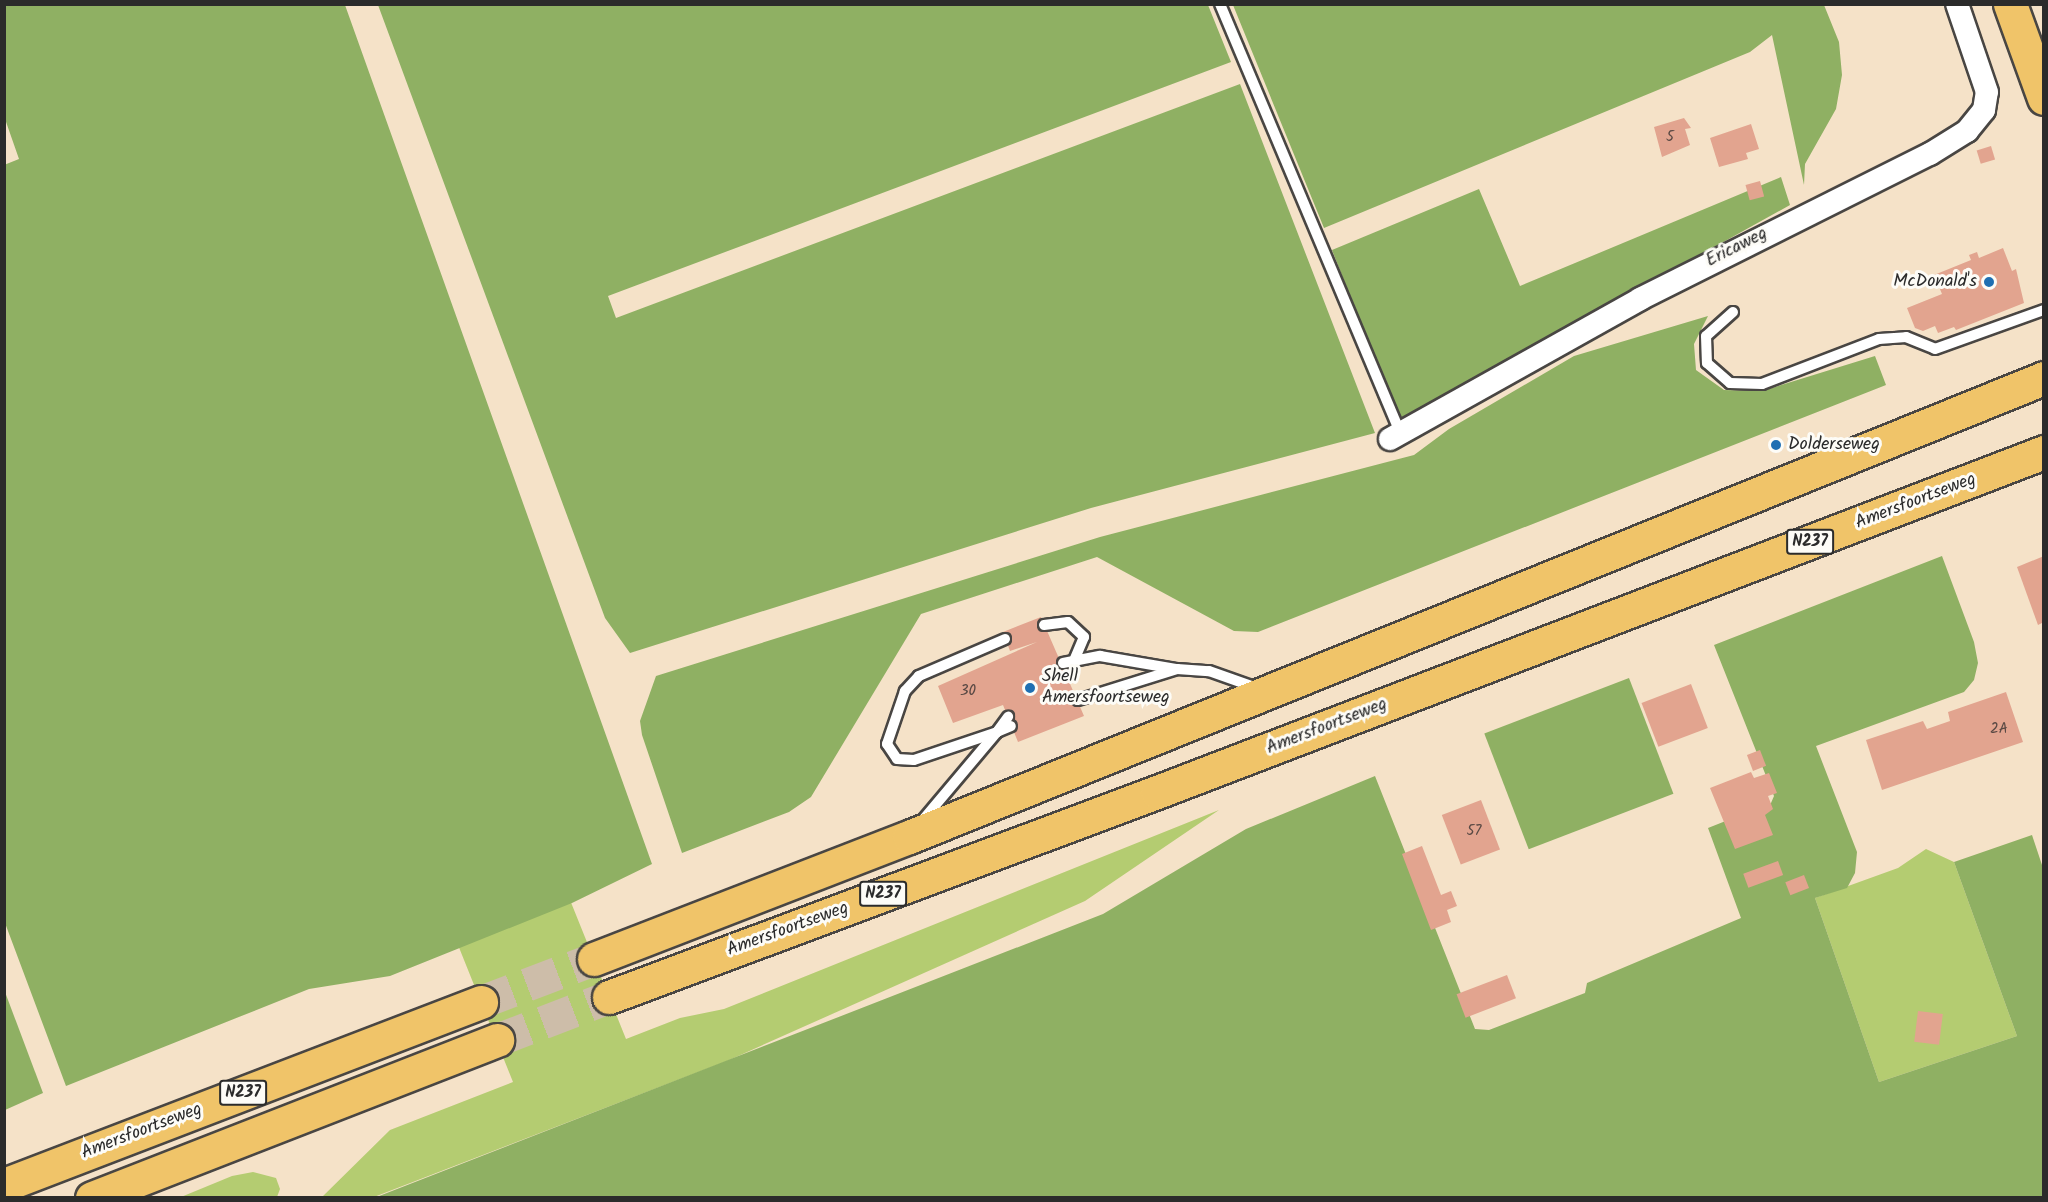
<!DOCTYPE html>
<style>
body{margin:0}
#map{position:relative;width:2048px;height:1202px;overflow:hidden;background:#f5e2c8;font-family:Kalam,sans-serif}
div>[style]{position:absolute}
.green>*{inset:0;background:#b4cc71}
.forest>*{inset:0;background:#8fb063;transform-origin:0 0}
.building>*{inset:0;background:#e2a48f;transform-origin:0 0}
.primary-tunnel>*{height:33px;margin-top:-16.5px;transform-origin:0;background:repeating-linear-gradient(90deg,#cdbda9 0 33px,transparent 0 49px)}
.roads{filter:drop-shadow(2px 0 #494643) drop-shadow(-2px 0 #494643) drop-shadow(0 2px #494643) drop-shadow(0 -2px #494643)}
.service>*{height:10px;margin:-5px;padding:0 5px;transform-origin:5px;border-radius:5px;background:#fff}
.minor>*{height:22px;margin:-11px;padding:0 11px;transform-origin:11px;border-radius:11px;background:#fff}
.primary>*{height:33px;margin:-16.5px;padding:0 16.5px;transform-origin:16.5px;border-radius:16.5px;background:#f0c469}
.dots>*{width:16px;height:16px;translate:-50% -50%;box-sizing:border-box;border:3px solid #fdfcf7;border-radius:50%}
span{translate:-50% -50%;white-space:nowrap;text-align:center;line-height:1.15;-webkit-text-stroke:6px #fdfcf7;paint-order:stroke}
.number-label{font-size:15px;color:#594944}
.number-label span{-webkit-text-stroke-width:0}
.shield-label span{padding:2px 4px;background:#fdfcf7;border:2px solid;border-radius:4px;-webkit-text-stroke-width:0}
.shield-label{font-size:16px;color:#2b2b2b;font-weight:700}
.street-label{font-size:18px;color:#2b2b2b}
.poi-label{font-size:18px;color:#2b2b2b}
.right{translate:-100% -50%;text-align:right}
.left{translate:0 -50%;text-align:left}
.frame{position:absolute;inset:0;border:6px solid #2b2b2b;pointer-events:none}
</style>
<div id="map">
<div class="green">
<div style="clip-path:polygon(1219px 810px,1085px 901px,727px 1061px,374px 1197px,321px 1198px,390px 1130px,513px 1082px,456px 940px,568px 895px,626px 1039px,680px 1018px,724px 1009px)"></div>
<div style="clip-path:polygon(1926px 849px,1954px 862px,2017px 1036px,1879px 1082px,1815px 898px,1898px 868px)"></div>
<div style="clip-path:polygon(253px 1172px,276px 1178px,280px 1189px,277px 1197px,181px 1197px,232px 1176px)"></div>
</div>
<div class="forest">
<div style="clip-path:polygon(5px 4px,345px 5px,652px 864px,572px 903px,390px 976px,309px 989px,66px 1086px,5px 923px,4px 165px,19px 159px,5px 119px)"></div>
<div style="clip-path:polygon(378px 5px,1208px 5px,1231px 62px,608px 296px,616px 318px,1240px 84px,1375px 433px,1091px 508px,630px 653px,605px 618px)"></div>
<div style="clip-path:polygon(1233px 5px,1824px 5px,1839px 42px,1842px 75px,1836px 109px,1805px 164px,1804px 185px,1772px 35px,1750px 52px,1324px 228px)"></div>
<div style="clip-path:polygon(1781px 177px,1790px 205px,1403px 420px,1397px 415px,1332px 250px,1479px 189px,1520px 286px)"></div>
<div style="clip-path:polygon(1708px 316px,1694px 344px,1696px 370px,1724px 390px,1762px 391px,1875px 356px,1886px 385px,1258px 632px,1234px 631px,1097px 557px,921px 614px,811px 797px,789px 812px,682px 853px,642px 735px,640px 721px,656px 676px,1100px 537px,1414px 455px,1449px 429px,1574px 356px)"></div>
<div style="clip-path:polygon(1942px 556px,1974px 642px,1978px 663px,1974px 680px,1964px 692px,1816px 746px,1857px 852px,1855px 873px,1847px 888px,1815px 898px,1879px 1082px,2017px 1036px,1954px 862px,2032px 835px,2043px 868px,2043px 1197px,374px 1198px,1103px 914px,1246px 829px,1375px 776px,1475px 1029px,1489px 1030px,1585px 993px,1587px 983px,1741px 918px,1708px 828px,1771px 803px,1774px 796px,1714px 645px)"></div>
<div style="left:1629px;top:678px;width:124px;height:155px;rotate:69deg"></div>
<div style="clip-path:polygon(5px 992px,43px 1093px,5px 1110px,4px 1110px)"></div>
</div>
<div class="building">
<div style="clip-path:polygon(1684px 118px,1691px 128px,1685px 129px,1690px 145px,1662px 157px,1654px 127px)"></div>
<div style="clip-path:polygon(1751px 124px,1759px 149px,1746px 153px,1748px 159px,1719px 167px,1710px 138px)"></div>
<div style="left:1991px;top:146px;width:14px;height:15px;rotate:73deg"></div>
<div style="left:1760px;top:181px;width:16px;height:15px;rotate:75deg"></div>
<div style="clip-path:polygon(2003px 248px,2012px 271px,2016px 269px,2024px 303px,1956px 330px,1954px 327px,1938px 333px,1935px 326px,1923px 331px,1915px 328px,1907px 308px,1942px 294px,1934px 275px,1971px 260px,1969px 255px,1977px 252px,1979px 258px)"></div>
<div style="clip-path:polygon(2044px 556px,2044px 622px,2038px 625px,2017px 567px)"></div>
<div style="clip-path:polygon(1041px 617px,1084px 716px,1018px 742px,1003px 705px,953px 723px,938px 686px,1037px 642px,1010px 651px,1003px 632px)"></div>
<div style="left:1691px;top:684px;width:47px;height:53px;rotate:69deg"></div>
<div style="clip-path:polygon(2006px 692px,2023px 742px,1882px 790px,1866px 740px,1923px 721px,1927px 729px,1950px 721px,1948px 712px)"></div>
<div style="left:1760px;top:750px;width:17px;height:14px;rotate:69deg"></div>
<div style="clip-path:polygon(1751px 772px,1754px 778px,1769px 773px,1777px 793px,1768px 796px,1773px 809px,1765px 815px,1773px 835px,1735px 849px,1710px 788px)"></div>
<div style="left:1481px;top:800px;width:53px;height:42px;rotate:69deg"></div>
<div style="clip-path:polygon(1422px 846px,1441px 895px,1451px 891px,1457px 906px,1447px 910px,1451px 922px,1431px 930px,1402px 854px)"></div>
<div style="left:1778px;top:861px;width:15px;height:37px;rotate:70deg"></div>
<div style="left:1804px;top:875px;width:14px;height:20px;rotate:69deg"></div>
<div style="left:1507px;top:975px;width:25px;height:54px;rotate:69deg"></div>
<div style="left:1918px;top:1011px;width:25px;height:31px;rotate:7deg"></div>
</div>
<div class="primary-tunnel">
<div style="left:481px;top:1002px;width:121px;rotate:-20.8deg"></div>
<div style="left:497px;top:1040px;width:120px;rotate:-21deg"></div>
</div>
<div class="roads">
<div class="service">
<div style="left:1220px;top:4px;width:465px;rotate:67.2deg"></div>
<div style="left:1733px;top:312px;width:36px;rotate:138deg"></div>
<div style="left:1706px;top:336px;width:27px;rotate:88deg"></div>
<div style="left:1707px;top:363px;width:30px;rotate:41deg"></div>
<div style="left:1730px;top:383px;width:32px;rotate:2deg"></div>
<div style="left:1762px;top:384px;width:125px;rotate:-21deg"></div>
<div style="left:1879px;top:339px;width:27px;rotate:-4deg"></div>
<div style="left:1906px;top:337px;width:31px;rotate:22deg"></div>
<div style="left:1935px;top:349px;width:116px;rotate:-19.7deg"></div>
<div style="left:1044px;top:625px;width:24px;rotate:-7deg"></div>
<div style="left:1068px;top:622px;width:22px;rotate:43deg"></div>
<div style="left:1084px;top:637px;width:23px;rotate:113deg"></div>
<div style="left:1005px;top:639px;width:94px;rotate:156.7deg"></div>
<div style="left:919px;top:676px;width:21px;rotate:133deg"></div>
<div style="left:905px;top:691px;width:56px;rotate:108.8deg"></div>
<div style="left:887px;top:744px;width:18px;rotate:56deg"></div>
<div style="left:897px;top:759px;width:17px;rotate:3deg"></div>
<div style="left:914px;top:760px;width:88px;rotate:-18.6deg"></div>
<div style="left:997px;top:732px;width:19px;rotate:-54deg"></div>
<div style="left:1063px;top:663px;width:38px;rotate:-11deg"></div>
<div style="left:1100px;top:656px;width:77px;rotate:9.7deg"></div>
<div style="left:1078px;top:700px;width:104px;rotate:-17.4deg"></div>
<div style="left:1177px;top:669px;width:32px;rotate:4deg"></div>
<div style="left:1209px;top:671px;width:51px;rotate:19.5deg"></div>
<div style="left:922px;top:821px;width:116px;rotate:-49.9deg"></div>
<div style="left:997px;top:732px;width:15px;rotate:-23deg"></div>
</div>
<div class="minor">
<div style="left:1390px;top:439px;width:287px;rotate:-29.2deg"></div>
<div style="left:1640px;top:299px;width:324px;rotate:-26.6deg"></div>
<div style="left:1930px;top:154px;width:44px;rotate:-31.9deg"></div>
<div style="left:1967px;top:131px;width:27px;rotate:-51deg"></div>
<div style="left:1984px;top:110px;width:18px;rotate:-81deg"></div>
<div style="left:1987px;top:92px;width:93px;rotate:-108.8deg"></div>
</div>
<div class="primary">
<div style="left:2010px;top:4px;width:100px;rotate:70.1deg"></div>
<div style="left:594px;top:959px;width:338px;rotate:-21.2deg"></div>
<div style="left:909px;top:837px;width:1224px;rotate:-22.02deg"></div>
<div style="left:609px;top:997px;width:585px;rotate:-20.51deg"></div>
<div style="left:1157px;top:792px;width:950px;rotate:-20.97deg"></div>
<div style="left:4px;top:1185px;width:511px;rotate:-20.99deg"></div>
<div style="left:92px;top:1198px;width:435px;rotate:-21.3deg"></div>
</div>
</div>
<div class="dots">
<div style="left:1989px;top:282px;background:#1f6fb2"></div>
<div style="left:1776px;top:445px;background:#1f6fb2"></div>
<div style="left:1030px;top:688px;background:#1f6fb2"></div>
</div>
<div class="number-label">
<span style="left:1670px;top:138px">5</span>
<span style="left:968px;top:692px">30</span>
<span style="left:1999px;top:730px">2A</span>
<span style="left:1474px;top:832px">57</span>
</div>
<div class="shield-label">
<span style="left:1810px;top:542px">N237</span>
<span style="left:883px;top:894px">N237</span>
<span style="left:243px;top:1093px">N237</span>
</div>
<div class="street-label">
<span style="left:1737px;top:248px;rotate:-27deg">Ericaweg</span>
<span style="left:1916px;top:502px;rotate:-21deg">Amersfoortseweg</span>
<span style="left:1327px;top:727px;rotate:-21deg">Amersfoortseweg</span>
<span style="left:788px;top:930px;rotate:-20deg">Amersfoortseweg</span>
<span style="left:142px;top:1132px;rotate:-21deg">Amersfoortseweg</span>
</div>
<div class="poi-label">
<span class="right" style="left:1977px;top:282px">McDonald's</span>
<span class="left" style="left:1788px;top:445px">Dolderseweg</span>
<span class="left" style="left:1042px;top:688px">Shell<br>Amersfoortseweg</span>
</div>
<div class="frame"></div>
</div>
